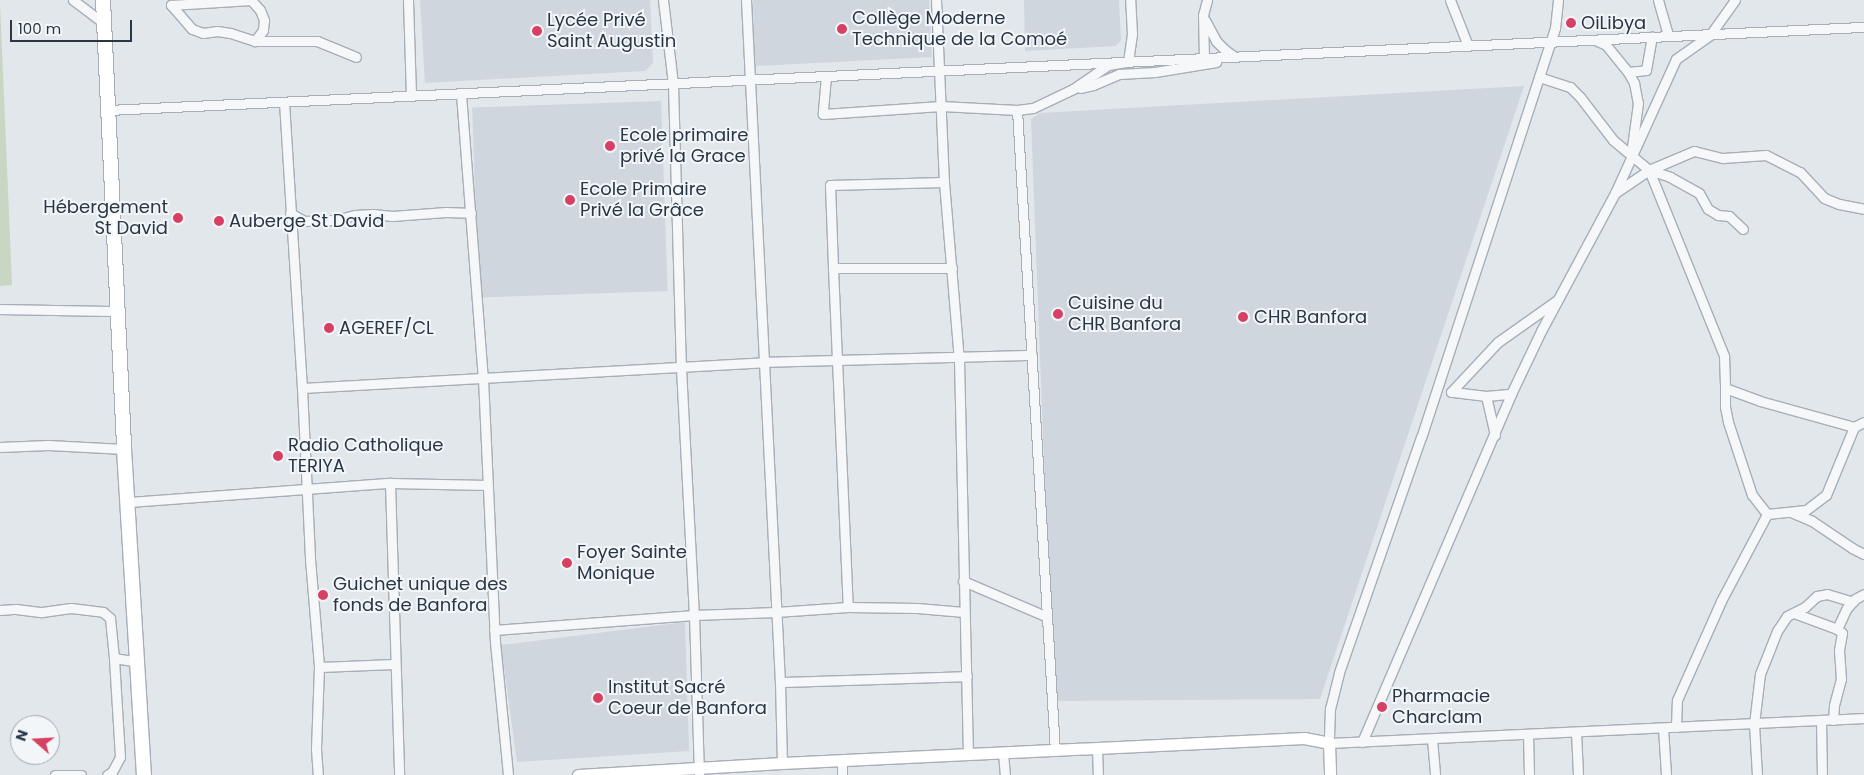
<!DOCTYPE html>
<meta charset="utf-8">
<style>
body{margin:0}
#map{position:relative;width:1864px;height:775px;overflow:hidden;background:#e2e7ec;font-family:Poppins,sans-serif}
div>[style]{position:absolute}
.built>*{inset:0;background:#d0d6de;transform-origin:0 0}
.green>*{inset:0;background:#c9d6c3}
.roads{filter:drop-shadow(1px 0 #a7aeb7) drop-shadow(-1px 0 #a7aeb7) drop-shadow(0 1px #a7aeb7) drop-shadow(0 -1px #a7aeb7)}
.minor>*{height:9px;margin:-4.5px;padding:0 4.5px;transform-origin:4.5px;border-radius:4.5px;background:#f6f7f9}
.major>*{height:11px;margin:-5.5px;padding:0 5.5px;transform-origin:5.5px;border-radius:5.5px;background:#fff}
.highway>*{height:14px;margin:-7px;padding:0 7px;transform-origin:7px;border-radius:7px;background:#fff}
.dots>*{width:14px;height:14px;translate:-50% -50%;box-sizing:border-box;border:2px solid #f2f6f9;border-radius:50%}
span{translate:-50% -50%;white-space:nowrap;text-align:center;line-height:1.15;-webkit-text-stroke:4px #f2f6f9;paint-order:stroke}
.poi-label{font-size:18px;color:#293645}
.left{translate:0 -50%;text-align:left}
.right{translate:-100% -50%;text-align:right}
.north{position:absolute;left:10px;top:715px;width:50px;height:50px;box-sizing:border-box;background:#f2f6f9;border:1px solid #a2a9b1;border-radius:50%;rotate:289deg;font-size:14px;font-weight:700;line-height:20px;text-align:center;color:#293645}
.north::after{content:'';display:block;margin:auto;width:18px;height:22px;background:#d84063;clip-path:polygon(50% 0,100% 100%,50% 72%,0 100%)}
.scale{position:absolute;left:10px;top:20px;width:122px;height:22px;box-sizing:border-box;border:2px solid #293645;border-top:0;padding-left:6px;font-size:15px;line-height:18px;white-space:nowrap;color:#293645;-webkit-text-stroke:4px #f2f6f9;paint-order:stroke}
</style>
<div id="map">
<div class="built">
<div style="clip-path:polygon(420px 0,650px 0,653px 63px,645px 71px,425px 83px)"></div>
<div style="clip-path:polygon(753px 0,929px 0,932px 57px,755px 66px)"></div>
<div style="clip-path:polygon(1024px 0,1119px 0,1121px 40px,1116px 46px,1025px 51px)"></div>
<div style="clip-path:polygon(1524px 86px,1320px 699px,1057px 701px,1046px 515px,1031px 119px,1040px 113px)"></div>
<div style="left:661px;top:101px;width:190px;height:189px;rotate:88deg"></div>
<div style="clip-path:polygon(685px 622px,689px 751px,517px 762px,501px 645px)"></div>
</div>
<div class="green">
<div style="clip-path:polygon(0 3px,12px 285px,0 286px)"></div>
</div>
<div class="roads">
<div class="minor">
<div style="left:73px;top:0;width:39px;rotate:37deg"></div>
<div style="left:251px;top:0;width:13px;rotate:48deg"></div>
<div style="left:260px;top:10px;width:11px;rotate:68deg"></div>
<div style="left:264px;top:20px;width:10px;rotate:96deg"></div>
<div style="left:263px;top:30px;width:14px;rotate:126deg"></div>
<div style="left:255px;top:41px;width:26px;rotate:-162deg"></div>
<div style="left:230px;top:33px;width:13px;rotate:-171deg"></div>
<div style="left:217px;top:31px;width:14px;rotate:172deg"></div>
<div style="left:203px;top:33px;width:12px;rotate:-160deg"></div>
<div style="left:192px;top:29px;width:32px;rotate:-131deg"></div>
<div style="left:171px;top:5px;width:80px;rotate:-3.6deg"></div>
<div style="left:408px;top:0;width:96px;rotate:88.2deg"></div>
<div style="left:663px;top:0;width:85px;rotate:83.2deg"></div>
<div style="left:673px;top:84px;width:284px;rotate:88.4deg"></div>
<div style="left:681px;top:368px;width:247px;rotate:87deg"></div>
<div style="left:694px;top:615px;width:160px;rotate:88.2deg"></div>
<div style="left:746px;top:0;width:683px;rotate:87.15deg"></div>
<div style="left:780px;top:682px;width:81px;rotate:88.6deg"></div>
<div style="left:936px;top:0;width:182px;rotate:87.5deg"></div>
<div style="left:944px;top:182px;width:178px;rotate:85.2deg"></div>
<div style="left:959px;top:359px;width:396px;rotate:88.7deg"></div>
<div style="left:1450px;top:0;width:49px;rotate:68.6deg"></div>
<div style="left:1558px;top:0;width:28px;rotate:96deg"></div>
<div style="left:1555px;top:28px;width:430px;rotate:108.1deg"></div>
<div style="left:1421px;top:437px;width:250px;rotate:109.2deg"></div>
<div style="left:1339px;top:673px;width:36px;rotate:104deg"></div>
<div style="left:1330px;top:708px;width:35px;rotate:92deg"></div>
<div style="left:1329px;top:743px;width:536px;rotate:-2.68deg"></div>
<div style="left:1658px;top:0;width:37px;rotate:74deg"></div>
<div style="left:1205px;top:20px;width:24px;rotate:62deg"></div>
<div style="left:1216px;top:41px;width:13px;rotate:45deg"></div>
<div style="left:1225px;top:50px;width:12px;rotate:35deg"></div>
<div style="left:1595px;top:40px;width:12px;rotate:24deg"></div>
<div style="left:1606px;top:45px;width:35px;rotate:51deg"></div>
<div style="left:1628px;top:72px;width:13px;rotate:61deg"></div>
<div style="left:1634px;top:83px;width:20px;rotate:79deg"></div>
<div style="left:1638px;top:103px;width:44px;rotate:97.8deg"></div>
<div style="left:255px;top:41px;width:62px"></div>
<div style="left:317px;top:41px;width:42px;rotate:22.3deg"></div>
<div style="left:1204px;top:58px;width:43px;rotate:-91.3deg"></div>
<div style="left:1203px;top:15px;width:16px;rotate:-75deg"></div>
<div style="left:1628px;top:72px;width:18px;rotate:-6deg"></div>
<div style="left:1646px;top:70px;width:34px;rotate:-80deg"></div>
<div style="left:826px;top:76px;width:38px;rotate:95deg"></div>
<div style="left:823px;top:114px;width:118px;rotate:-3.9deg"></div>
<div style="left:941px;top:106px;width:76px;rotate:3deg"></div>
<div style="left:1017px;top:110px;width:16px;rotate:-7deg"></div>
<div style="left:1033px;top:108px;width:44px;rotate:-25.4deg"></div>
<div style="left:1073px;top:89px;width:42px;rotate:-34.4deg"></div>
<div style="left:1108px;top:65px;width:20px;rotate:-9deg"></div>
<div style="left:1128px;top:62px;width:28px;rotate:-82deg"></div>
<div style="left:1132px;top:34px;width:34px;rotate:-93deg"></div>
<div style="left:1539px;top:77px;width:33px;rotate:18deg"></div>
<div style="left:1570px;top:87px;width:14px;rotate:45deg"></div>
<div style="left:1580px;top:97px;width:54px;rotate:52.5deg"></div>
<div style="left:1613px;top:140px;width:47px;rotate:39.8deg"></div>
<div style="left:1649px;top:170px;width:22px;rotate:18deg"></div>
<div style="left:1670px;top:177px;width:33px;rotate:29deg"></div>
<div style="left:1699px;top:193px;width:18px;rotate:61deg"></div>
<div style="left:1708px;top:209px;width:12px;rotate:31deg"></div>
<div style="left:1718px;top:215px;width:11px;rotate:5deg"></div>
<div style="left:1729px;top:216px;width:19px;rotate:43deg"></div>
<div style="left:1080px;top:88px;width:13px;rotate:-13deg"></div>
<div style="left:1093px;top:85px;width:28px;rotate:-23deg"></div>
<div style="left:1119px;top:74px;width:36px;rotate:-3deg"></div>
<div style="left:1155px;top:72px;width:62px;rotate:-9.3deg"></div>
<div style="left:461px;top:94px;width:285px;rotate:85.6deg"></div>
<div style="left:483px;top:378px;width:264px;rotate:87.4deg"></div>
<div style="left:495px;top:642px;width:134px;rotate:84.4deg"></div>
<div style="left:284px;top:102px;width:287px;rotate:86.4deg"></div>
<div style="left:302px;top:388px;width:171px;rotate:87.3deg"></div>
<div style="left:310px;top:559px;width:108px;rotate:85.2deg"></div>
<div style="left:319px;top:667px;width:82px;rotate:92.1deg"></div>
<div style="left:316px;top:749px;width:26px;rotate:86deg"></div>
<div style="left:108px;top:110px;width:1758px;rotate:-2.71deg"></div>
<div style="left:1017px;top:110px;width:642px;rotate:86.61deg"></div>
<div style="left:1649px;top:170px;width:201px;rotate:68deg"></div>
<div style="left:1724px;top:356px;width:32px;rotate:88deg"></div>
<div style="left:1725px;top:388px;width:37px;rotate:20deg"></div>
<div style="left:1760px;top:401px;width:98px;rotate:15.5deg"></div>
<div style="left:944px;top:182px;width:114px;rotate:178.5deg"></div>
<div style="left:830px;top:185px;width:83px;rotate:87.9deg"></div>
<div style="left:833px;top:268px;width:119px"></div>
<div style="left:1615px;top:193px;width:41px;rotate:-34.1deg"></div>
<div style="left:1649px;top:170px;width:49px;rotate:-22.9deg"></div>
<div style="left:1694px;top:151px;width:30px;rotate:14deg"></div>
<div style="left:1723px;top:158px;width:43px;rotate:-4deg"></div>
<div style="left:1766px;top:155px;width:38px;rotate:27deg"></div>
<div style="left:1800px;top:172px;width:35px;rotate:47deg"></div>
<div style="left:1824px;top:198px;width:16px;rotate:22deg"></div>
<div style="left:1839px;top:204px;width:25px;rotate:11deg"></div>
<div style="left:290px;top:213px;width:16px;rotate:30deg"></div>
<div style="left:304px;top:221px;width:31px;rotate:-2deg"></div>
<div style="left:335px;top:220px;width:21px;rotate:-14deg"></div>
<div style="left:355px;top:215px;width:18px;rotate:-3deg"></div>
<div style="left:373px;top:214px;width:19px;rotate:6deg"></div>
<div style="left:392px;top:216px;width:54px;rotate:-4.2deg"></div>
<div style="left:446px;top:212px;width:25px;rotate:2deg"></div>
<div style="left:833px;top:268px;width:339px;rotate:87.5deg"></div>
<div style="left:0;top:309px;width:119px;rotate:1deg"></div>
<div style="left:302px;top:388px;width:463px;rotate:-3.2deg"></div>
<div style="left:764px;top:362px;width:268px;rotate:-1.5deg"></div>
<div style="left:1486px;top:396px;width:25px;rotate:-5deg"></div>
<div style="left:1495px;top:435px;width:40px;rotate:-103deg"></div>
<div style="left:1486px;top:396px;width:35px;rotate:-173deg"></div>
<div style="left:1451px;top:392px;width:69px;rotate:-46.8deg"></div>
<div style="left:1498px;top:342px;width:71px;rotate:-35.3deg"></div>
<div style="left:0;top:447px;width:48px;rotate:-2.4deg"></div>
<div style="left:48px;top:445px;width:76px;rotate:3deg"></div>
<div style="left:390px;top:483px;width:292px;rotate:88.2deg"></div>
<div style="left:129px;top:502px;width:262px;rotate:-4.2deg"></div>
<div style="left:390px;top:483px;width:97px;rotate:1.2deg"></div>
<div style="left:1791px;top:512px;width:23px;rotate:23deg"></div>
<div style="left:1812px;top:521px;width:48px;rotate:34deg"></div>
<div style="left:1852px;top:548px;width:13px;rotate:27deg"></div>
<div style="left:1767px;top:514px;width:39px;rotate:-6deg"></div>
<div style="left:1806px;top:510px;width:25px;rotate:-37deg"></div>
<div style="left:1826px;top:495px;width:74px;rotate:-67.6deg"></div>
<div style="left:1854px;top:427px;width:11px;rotate:-27deg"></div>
<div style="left:963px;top:581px;width:89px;rotate:23.1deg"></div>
<div style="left:0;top:610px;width:16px;rotate:-4deg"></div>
<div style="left:16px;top:609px;width:26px;rotate:7deg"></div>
<div style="left:42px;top:612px;width:29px;rotate:-8deg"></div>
<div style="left:71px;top:608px;width:32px;rotate:7deg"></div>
<div style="left:103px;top:612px;width:9px;rotate:41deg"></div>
<div style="left:110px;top:618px;width:40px;rotate:84.3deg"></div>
<div style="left:114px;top:658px;width:24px;rotate:9deg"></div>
<div style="left:1794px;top:613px;width:46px;rotate:20.4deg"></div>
<div style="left:494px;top:630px;width:201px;rotate:-4.3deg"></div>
<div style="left:694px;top:615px;width:82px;rotate:-2.1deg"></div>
<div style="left:776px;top:612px;width:72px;rotate:-4deg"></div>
<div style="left:848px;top:607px;width:69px;rotate:0.8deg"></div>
<div style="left:917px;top:608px;width:47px;rotate:4.9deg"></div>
<div style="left:319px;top:667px;width:76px;rotate:-2.3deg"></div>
<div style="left:780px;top:682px;width:187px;rotate:-1.8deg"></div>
<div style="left:1821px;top:720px;width:55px;rotate:89deg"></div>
<div style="left:1833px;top:720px;width:15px;rotate:-86deg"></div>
<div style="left:1834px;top:705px;width:27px;rotate:-75deg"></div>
<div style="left:1841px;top:679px;width:29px;rotate:-94deg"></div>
<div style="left:1839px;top:650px;width:17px;rotate:-80deg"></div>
<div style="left:1842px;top:633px;width:6px;rotate:-141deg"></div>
<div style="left:1837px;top:629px;width:23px;rotate:-65deg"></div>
<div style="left:1847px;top:608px;width:12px;rotate:-48deg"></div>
<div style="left:1855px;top:599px;width:10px;rotate:-29deg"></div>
<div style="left:1676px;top:727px;width:27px;rotate:-88deg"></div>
<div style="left:1677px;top:700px;width:108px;rotate:-66deg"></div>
<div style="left:1721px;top:601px;width:98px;rotate:-62.1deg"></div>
<div style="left:1767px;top:514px;width:24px;rotate:-128deg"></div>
<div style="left:1752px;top:495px;width:77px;rotate:-108.2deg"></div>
<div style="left:1728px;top:422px;width:15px;rotate:-101deg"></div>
<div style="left:1725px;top:407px;width:19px;rotate:-90deg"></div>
<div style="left:1663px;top:728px;width:47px;rotate:86.3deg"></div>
<div style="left:1576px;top:732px;width:43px;rotate:87.3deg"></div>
<div style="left:1528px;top:734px;width:41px;rotate:88.6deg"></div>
<div style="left:1432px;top:739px;width:36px;rotate:85deg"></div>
<div style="left:1362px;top:742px;width:379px;rotate:-66.8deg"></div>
<div style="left:1511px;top:394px;width:70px;rotate:-64.5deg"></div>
<div style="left:1541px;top:331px;width:157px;rotate:-61.8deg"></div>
<div style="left:1615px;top:193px;width:147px;rotate:-65.5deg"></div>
<div style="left:1676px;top:59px;width:42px;rotate:-35.2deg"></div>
<div style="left:1710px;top:35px;width:43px;rotate:-54.5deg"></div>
<div style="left:1097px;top:749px;width:26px;rotate:88deg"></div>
<div style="left:1003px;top:753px;width:22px;rotate:85deg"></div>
<div style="left:842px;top:761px;width:14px;rotate:90deg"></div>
<div style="left:55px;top:775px;width:26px"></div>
<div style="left:107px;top:775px;width:6px;rotate:-31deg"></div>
<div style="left:112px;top:772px;width:17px;rotate:-62deg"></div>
<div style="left:120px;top:757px;width:99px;rotate:-93.5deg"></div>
<div style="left:1757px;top:775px;width:51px;rotate:-93.4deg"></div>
<div style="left:1754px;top:724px;width:50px;rotate:-83.2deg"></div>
<div style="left:1760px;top:674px;width:46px;rotate:-68.4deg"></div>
<div style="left:1777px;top:631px;width:18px;rotate:-56deg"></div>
<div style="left:1787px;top:616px;width:20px;rotate:-27deg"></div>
<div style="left:1805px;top:607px;width:16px;rotate:-43deg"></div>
<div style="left:1817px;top:596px;width:10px;rotate:-11deg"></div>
<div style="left:1827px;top:594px;width:27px;rotate:17deg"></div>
</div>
<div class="major">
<div style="left:578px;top:775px;width:204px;rotate:-3.4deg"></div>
<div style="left:782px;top:763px;width:523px;rotate:-2.74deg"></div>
<div style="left:1304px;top:738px;width:25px;rotate:11deg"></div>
<div style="left:1329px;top:743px;width:32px;rotate:88deg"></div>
</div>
<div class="highway">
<div style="left:103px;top:0;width:449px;rotate:87.3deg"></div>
<div style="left:124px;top:449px;width:327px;rotate:86.5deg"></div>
</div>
</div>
<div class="dots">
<div style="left:1571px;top:23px;background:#d84063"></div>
<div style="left:842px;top:29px;background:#d84063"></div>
<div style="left:537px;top:31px;background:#d84063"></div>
<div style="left:610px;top:146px;background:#d84063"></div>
<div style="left:570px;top:200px;background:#d84063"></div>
<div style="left:178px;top:218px;background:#d84063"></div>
<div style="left:219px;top:221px;background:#d84063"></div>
<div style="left:1058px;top:314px;background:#d84063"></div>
<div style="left:1243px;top:317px;background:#d84063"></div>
<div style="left:329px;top:328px;background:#d84063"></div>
<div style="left:278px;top:456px;background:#d84063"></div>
<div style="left:567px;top:563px;background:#d84063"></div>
<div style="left:323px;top:595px;background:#d84063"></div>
<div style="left:598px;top:698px;background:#d84063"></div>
<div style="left:1382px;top:707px;background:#d84063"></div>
</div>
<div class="poi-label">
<span class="left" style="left:852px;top:29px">Collège Moderne<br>Technique de la Comoé</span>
<span class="left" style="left:547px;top:31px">Lycée Privé<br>Saint Augustin</span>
<span class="left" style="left:1581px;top:23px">OiLibya</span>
<span class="left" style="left:620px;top:146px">Ecole primaire<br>privé la Grace</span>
<span class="left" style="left:580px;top:200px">Ecole Primaire<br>Privé la Grâce</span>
<span class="right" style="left:168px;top:218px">Hébergement<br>St David</span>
<span class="left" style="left:229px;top:221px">Auberge St David</span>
<span class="left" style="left:1068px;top:314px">Cuisine du<br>CHR Banfora</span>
<span class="left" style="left:1254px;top:317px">CHR Banfora</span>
<span class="left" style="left:339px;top:328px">AGEREF/CL</span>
<span class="left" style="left:288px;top:456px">Radio Catholique<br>TERIYA</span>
<span class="left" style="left:577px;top:563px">Foyer Sainte<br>Monique</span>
<span class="left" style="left:333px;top:595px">Guichet unique des<br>fonds de Banfora</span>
<span class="left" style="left:608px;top:698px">Institut Sacré<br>Coeur de Banfora</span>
<span class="left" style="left:1392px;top:707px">Pharmacie<br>Charclam</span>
</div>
<div class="north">N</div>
<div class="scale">100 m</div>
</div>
